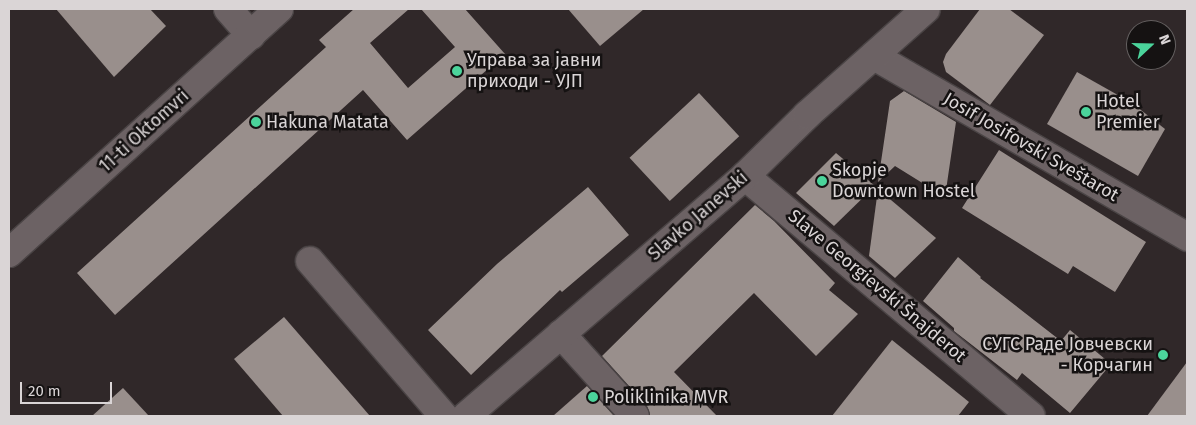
<!DOCTYPE html>
<meta charset="utf-8">
<style>
body{margin:0}
#map{position:relative;width:1196px;height:425px;overflow:hidden;background:#302829;font-family:"Fira Sans",sans-serif}
div>[style]{position:absolute}
.building>*{inset:0;background:#998f8c;transform-origin:0 0}
.roads{filter:drop-shadow(1px 0 #4a4445) drop-shadow(-1px 0 #4a4445) drop-shadow(0 1px #4a4445) drop-shadow(0 -1px #4a4445)}
.minor>*{height:28px;margin:-14px;padding:0 14px;transform-origin:14px;border-radius:14px;background:#6c6264}
.dots>*{width:14px;height:14px;translate:-50% -50%;box-sizing:border-box;border:2px solid #151212;border-radius:50%}
span{translate:-50% -50%;white-space:nowrap;text-align:center;line-height:1.15;-webkit-text-stroke:5px #151212;paint-order:stroke}
.poi-label{font-size:18px;color:#dad5d6}
.left{translate:0 -50%;text-align:left}
.right{translate:-100% -50%;text-align:right}
.street-label{font-size:18px;color:#dad5d6}
.frame{position:absolute;inset:0;border:10px solid #dad5d6;pointer-events:none}
.north{position:absolute;left:1126px;top:20px;width:50px;height:50px;box-sizing:border-box;background:#151212;border:1px solid #646060;border-radius:50%;rotate:69deg;font-size:14px;font-weight:700;line-height:20px;text-align:center;color:#dad5d6}
.north::after{content:'';display:block;margin:auto;width:18px;height:22px;background:#4bd49b;clip-path:polygon(50% 0,100% 100%,50% 72%,0 100%)}
.scale{position:absolute;left:20px;top:382px;width:92px;height:22px;box-sizing:border-box;border:2px solid #dad5d6;border-top:0;padding-left:6px;font-size:15px;line-height:18px;white-space:nowrap;color:#dad5d6;-webkit-text-stroke:4px #151212;paint-order:stroke}
</style>
<div id="map">
<div class="building">
<div style="clip-path:polygon(56px 9px,150px 9px,166px 26px,114px 77px)"></div>
<div style="clip-path:polygon(354px 9px,409px 9px,370px 43px,408px 88px,455px 47px,421px 9px,465px 9px,505px 54px,407px 140px,363px 90px,115px 315px,77px 273px,326px 47px,319px 40px)"></div>
<div style="clip-path:polygon(568px 9px,644px 9px,600px 46px)"></div>
<div style="clip-path:polygon(980px 9px,1009px 9px,1044px 35px,990px 105px,946px 72px,943px 62px,946px 54px)"></div>
<div style="clip-path:polygon(1077px 72px,1132px 103px,1165px 129px,1138px 176px,1047px 124px)"></div>
<div style="clip-path:polygon(904px 91px,956px 122px,945px 197px,895px 166px,878px 182px,890px 101px)"></div>
<div style="left:699px;top:93px;width:59px;height:95px;rotate:47deg"></div>
<div style="clip-path:polygon(999px 150px,1146px 242px,1115px 292px,1073px 266px,1068px 274px,962px 208px)"></div>
<div style="clip-path:polygon(836px 153px,875px 186px,834px 226px,796px 193px)"></div>
<div style="clip-path:polygon(588px 187px,629px 235px,562px 292px,560px 290px,471px 375px,428px 330px,497px 264px)"></div>
<div style="clip-path:polygon(878px 189px,936px 238px,895px 278px,869px 256px)"></div>
<div style="clip-path:polygon(755px 205px,774px 221px,835px 283px,829px 290px,858px 314px,816px 356px,754px 293px,674px 372px,717px 416px,650px 416px,647px 406px,602px 356px)"></div>
<div style="clip-path:polygon(958px 257px,981px 277px,980px 278px,1061px 341px,1070px 330px,1111px 364px,1070px 413px,1022px 373px,1017px 380px,954px 331px,954px 328px,923px 301px)"></div>
<div style="clip-path:polygon(284px 317px,370px 416px,283px 416px,234px 359px)"></div>
<div style="clip-path:polygon(892px 340px,969px 402px,958px 416px,832px 416px)"></div>
<div style="clip-path:polygon(1187px 362px,1187px 416px,1147px 416px)"></div>
<div style="clip-path:polygon(587px 386px,614px 416px,553px 416px)"></div>
<div style="clip-path:polygon(123px 388px,149px 416px,92px 416px)"></div>
</div>
<div class="roads">
<div class="minor">
<div style="left:228px;top:9px;width:35px;rotate:49deg"></div>
<div style="left:874px;top:56px;width:362px;rotate:30deg"></div>
<div style="left:745px;top:176px;width:373px;rotate:40deg"></div>
<div style="left:9px;top:253px;width:364px;rotate:-42.1deg"></div>
<div style="left:310px;top:261px;width:205px;rotate:49.2deg"></div>
<div style="left:561px;top:334px;width:110px;rotate:47.9deg"></div>
<div style="left:466px;top:416px;width:368px;rotate:-40.7deg"></div>
<div style="left:745px;top:176px;width:87px;rotate:-44.5deg"></div>
<div style="left:807px;top:115px;width:159px;rotate:-41.7deg"></div>
</div>
</div>
<div class="dots">
<div style="left:457px;top:71px;background:#4bd49b"></div>
<div style="left:1086px;top:112px;background:#4bd49b"></div>
<div style="left:256px;top:122px;background:#4bd49b"></div>
<div style="left:822px;top:181px;background:#4bd49b"></div>
<div style="left:1163px;top:355px;background:#4bd49b"></div>
<div style="left:593px;top:397px;background:#4bd49b"></div>
</div>
<div class="poi-label">
<span class="left" style="left:467px;top:71px">Управа за јавни<br>приходи - УЈП</span>
<span class="left" style="left:1096px;top:112px">Hotel<br>Premier</span>
<span class="left" style="left:266px;top:122px">Hakuna Matata</span>
<span class="left" style="left:832px;top:181px">Skopje<br>Downtown Hostel</span>
<span class="right" style="left:1153px;top:355px">СУГС Раде Јовчевски<br>- Корчагин</span>
<span class="left" style="left:604px;top:397px">Poliklinika MVR</span>
</div>
<div class="street-label">
<span style="left:144px;top:131px;rotate:-42deg">11-ti Oktomvri</span>
<span style="left:1031px;top:147px;rotate:30deg">Josif Josifovski Sveštarot</span>
<span style="left:698px;top:216px;rotate:-41deg">Slavko Janevski</span>
<span style="left:877px;top:286px;rotate:40deg">Slave Georgievski Šnajderot</span>
</div>
<div class="frame"></div>
<div class="north">N</div>
<div class="scale">20 m</div>
</div>
